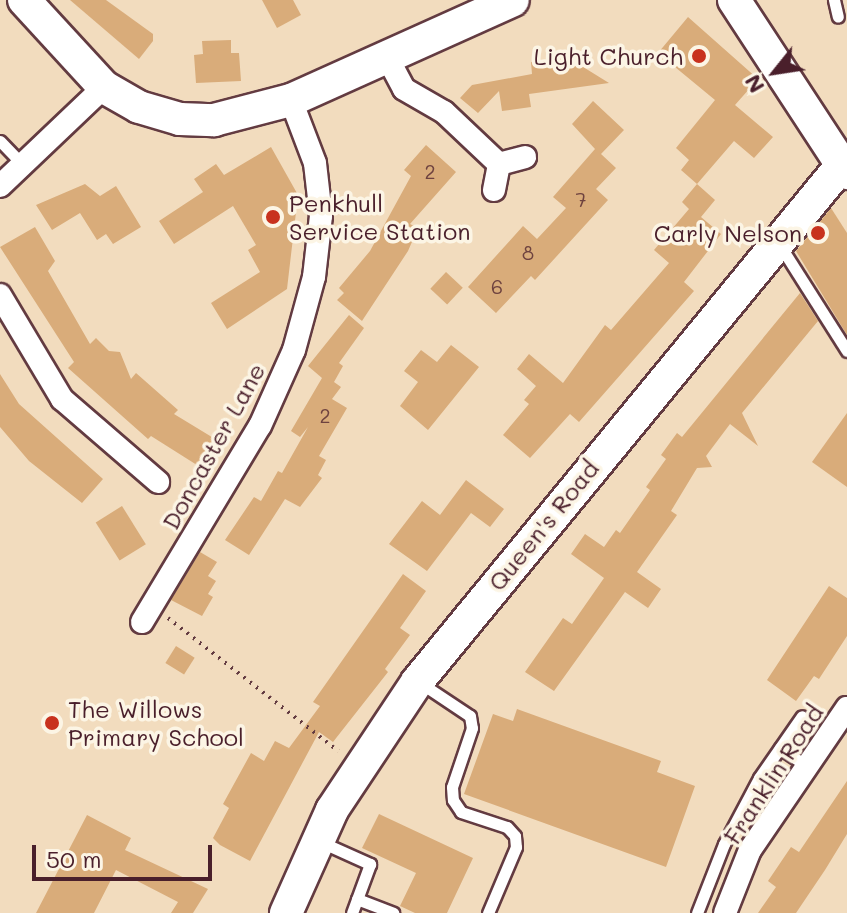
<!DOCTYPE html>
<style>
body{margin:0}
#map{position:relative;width:847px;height:913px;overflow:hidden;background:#f2dcbe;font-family:Mali,sans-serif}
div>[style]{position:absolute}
.building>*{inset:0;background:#d9ac7a;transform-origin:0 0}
.path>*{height:4px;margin-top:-2px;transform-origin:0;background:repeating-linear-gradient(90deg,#633b41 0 2px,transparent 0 8px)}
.roads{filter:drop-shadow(2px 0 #633b41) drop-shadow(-2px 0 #633b41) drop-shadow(0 2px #633b41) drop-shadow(0 -2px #633b41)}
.lane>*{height:11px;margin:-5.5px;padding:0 5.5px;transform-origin:5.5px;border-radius:5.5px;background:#fff}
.street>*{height:22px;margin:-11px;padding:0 11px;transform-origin:11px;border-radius:11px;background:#fff}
.secondary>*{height:32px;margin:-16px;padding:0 16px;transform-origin:16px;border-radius:16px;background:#fff}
.dots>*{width:22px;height:22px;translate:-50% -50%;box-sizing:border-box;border:4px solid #fcf5e5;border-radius:50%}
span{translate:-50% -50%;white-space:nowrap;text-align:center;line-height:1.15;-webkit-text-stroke:7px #fcf5e5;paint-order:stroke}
.number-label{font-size:20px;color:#6e423f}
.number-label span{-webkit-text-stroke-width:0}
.poi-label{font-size:24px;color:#4a1f2b}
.right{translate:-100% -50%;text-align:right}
.left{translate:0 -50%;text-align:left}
.street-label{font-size:24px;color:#4a1f2b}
.north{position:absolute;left:735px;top:32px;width:80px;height:80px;-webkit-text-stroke:6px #fcf5e5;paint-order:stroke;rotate:240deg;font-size:22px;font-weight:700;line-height:32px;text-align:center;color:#4a1f2b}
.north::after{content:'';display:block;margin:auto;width:28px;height:36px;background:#4a1f2b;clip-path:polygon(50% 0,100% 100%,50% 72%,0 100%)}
.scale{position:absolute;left:32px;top:845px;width:180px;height:36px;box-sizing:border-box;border:4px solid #4a1f2b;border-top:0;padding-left:10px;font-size:24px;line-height:28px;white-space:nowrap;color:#4a1f2b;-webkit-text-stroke:6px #fcf5e5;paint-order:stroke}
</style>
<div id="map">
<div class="building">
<div style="clip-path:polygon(70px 0,106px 0,153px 34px,153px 41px,139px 59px)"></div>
<div style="clip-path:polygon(262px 0,293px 0,301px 15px,277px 28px)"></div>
<div style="clip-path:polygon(688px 17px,758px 79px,735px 105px,773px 137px,754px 158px,734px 141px,697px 184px,681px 170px,689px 160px,676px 148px,715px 100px,658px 53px)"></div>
<div style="clip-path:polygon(231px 40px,231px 53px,239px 53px,241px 81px,196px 83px,194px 55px,203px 54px,202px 41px)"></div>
<div style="clip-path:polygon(567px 57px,609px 83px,529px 94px,531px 107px,502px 111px,499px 91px,478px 113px,460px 98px,472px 85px,532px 74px,531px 62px)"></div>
<div style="clip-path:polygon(593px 101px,624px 130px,601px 154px,616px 168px,596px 189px,608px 200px,535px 280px,531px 276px,496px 313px,468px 287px,523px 226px,537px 239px,566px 208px,553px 197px,595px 149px,572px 124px)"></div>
<div style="clip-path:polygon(426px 145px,456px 172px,410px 224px,418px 228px,408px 251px,362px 321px,337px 300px,344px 293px,339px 288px,370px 251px,411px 176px,404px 170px)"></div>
<div style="clip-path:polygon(271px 147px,298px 195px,287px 289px,227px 329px,211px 303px,260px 272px,248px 250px,256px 245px,233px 206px,174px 244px,159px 221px,203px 192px,194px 179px,216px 164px,224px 175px)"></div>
<div style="clip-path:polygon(85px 184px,100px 196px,116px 186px,141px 227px,113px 244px,106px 234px,97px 240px,80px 213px,52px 230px,36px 205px)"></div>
<div style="clip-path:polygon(697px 184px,715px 200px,701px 217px,721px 234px,684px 282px,694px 291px,579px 422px,570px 414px,530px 458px,503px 435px,529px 404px,524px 400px,536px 386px,517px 369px,529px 354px,563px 383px,605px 325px,611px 330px,669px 263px,654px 250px,689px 209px,682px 202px)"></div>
<div style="clip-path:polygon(831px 208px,847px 233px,847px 335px,796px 251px)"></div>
<div style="clip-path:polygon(35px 227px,55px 261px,48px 271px,90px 344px,96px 338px,109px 351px,120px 352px,131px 379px,136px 373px,178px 410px,174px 414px,225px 445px,208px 472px,151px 436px,148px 439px,68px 368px,74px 362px,0 247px)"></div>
<div style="left:446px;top:272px;width:23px;height:23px;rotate:43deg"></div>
<div style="clip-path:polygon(800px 293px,818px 321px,742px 413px,758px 446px,730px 424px,706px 456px,712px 467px,697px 468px,671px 511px,677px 515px,637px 572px,661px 589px,648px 608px,625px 592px,554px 691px,525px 672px,563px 618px,572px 624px,604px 578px,571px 554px,585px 534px,604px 547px,616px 530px,620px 533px,650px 490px,646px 487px,666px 459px,661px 455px,677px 433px,682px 437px)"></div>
<div style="clip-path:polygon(349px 315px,364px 328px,339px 363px,343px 366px,334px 382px,341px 387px,332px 399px,347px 408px,319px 456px,326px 460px,318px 475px,322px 478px,300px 507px,285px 499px,249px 555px,225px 540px,254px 497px,261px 501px,278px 471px,282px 473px,308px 427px,300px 437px,291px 431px,322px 378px,308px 366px)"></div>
<div style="clip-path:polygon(451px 345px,479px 367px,428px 430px,400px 406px,418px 382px,404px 371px,421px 350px,437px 362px)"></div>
<div style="clip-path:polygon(0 374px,19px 404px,103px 479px,82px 503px,29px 461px,0 427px)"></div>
<div style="clip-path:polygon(847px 413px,847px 487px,812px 462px)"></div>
<div style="clip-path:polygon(466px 480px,504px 509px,490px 527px,471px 513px,427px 571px,389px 544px,422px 501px,440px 515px)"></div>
<div style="left:122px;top:506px;width:45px;height:31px;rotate:58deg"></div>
<div style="clip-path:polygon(200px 552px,217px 562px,208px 576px,216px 581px,208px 594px,213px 597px,202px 616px,171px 600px)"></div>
<div style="clip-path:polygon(403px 574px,426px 591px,400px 628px,410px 635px,385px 669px,388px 672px,333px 742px,319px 732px,250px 861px,220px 845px,213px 838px,229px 808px,223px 804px,251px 753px,264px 761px,275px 741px,289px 748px,320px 706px,313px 702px)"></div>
<div style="clip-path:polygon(829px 586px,847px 598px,847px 636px,819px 679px,814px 676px,796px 701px,767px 680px)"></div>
<div style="left:176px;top:646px;width:22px;height:20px;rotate:32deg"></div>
<div style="clip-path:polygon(517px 709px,661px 761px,657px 772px,695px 786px,666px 867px,464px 794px,493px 714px,513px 721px)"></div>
<div style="clip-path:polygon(847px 781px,847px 834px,825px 870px,796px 913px,758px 913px,776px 887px,768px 881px,791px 847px,799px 852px)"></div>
<div style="clip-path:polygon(379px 814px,473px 858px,447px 913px,415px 913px,400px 906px,416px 873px,362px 848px)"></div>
<div style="clip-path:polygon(87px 815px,131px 838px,125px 850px,208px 889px,193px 913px,171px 913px,178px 902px,116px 870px,94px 913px,36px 913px)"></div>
</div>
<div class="path">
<div style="left:168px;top:618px;width:216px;rotate:38deg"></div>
</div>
<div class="roads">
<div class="lane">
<div style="left:834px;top:0;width:17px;rotate:77deg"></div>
<div style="left:0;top:141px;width:33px;rotate:46deg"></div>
<div style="left:781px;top:247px;width:123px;rotate:57.6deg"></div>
<div style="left:419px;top:682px;width:61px;rotate:33.7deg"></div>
<div style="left:470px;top:716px;width:12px;rotate:81deg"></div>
<div style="left:472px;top:728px;width:62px;rotate:108.7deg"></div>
<div style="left:452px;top:787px;width:13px;rotate:86deg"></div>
<div style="left:453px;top:800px;width:14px;rotate:56deg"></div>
<div style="left:461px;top:812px;width:48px;rotate:18.1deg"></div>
<div style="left:507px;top:827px;width:12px;rotate:48deg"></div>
<div style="left:515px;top:836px;width:11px;rotate:85deg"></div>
<div style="left:516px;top:847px;width:72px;rotate:113deg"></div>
<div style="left:780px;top:748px;width:32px;rotate:34deg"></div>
<div style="left:321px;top:842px;width:54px;rotate:24.2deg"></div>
<div style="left:370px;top:864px;width:52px;rotate:110.2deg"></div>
<div style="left:357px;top:899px;width:39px;rotate:21deg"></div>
<div style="left:697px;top:913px;width:74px;rotate:-68.6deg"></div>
<div style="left:724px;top:844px;width:75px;rotate:-62.1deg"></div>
<div style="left:759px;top:778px;width:75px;rotate:-55.3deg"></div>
</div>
<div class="street">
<div style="left:386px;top:55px;width:38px;rotate:62deg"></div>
<div style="left:404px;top:89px;width:46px;rotate:29.9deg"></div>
<div style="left:444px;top:112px;width:76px;rotate:43.4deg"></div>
<div style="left:0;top:186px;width:144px;rotate:-43.6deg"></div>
<div style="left:494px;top:190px;width:26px;rotate:-79deg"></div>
<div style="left:499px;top:164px;width:27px;rotate:-15deg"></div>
<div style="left:0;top:295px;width:121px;rotate:59.2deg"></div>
<div style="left:62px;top:399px;width:127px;rotate:40.8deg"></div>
<div style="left:142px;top:622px;width:229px;rotate:-59deg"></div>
<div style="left:260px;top:426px;width:83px;rotate:-65.9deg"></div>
<div style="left:294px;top:350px;width:76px;rotate:-74.7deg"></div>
<div style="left:314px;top:277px;width:61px;rotate:-83.5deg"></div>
<div style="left:321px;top:216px;width:53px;rotate:-96.5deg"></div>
<div style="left:315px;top:163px;width:67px;rotate:-110.9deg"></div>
<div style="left:725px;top:913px;width:68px;rotate:-68.4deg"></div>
<div style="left:750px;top:850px;width:172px;rotate:-55.7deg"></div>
</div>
<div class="secondary">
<div style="left:24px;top:0;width:118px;rotate:47.4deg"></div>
<div style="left:104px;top:87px;width:40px;rotate:29.7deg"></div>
<div style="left:139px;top:107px;width:43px;rotate:16.3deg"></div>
<div style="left:180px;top:119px;width:34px;rotate:2deg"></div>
<div style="left:214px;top:120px;width:80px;rotate:-14.6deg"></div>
<div style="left:291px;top:100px;width:243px;rotate:-24.2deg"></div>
<div style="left:734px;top:0;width:207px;rotate:56.8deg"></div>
<div style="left:286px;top:913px;width:113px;rotate:-65.9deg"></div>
<div style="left:332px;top:810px;width:154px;rotate:-56.4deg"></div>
<div style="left:417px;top:682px;width:669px;rotate:-50.58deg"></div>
</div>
</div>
<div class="dots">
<div style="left:699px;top:56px;background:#c8321e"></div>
<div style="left:273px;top:217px;background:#c8321e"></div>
<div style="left:818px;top:233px;background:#c8321e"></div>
<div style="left:52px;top:723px;background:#c8321e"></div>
</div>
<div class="number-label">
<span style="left:430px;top:171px">2</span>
<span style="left:581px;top:199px">7</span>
<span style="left:528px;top:252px">8</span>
<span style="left:497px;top:286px">6</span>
<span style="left:325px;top:415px">2</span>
</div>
<div class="poi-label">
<span class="right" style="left:683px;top:56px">Light Church</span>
<span class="left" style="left:289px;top:217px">Penkhull<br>Service Station</span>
<span class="right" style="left:802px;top:233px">Carly Nelson</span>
<span class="left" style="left:68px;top:723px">The Willows<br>Primary School</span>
</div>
<div class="street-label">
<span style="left:213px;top:446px;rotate:-61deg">Doncaster Lane</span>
<span style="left:543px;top:525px;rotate:-51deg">Queen's Road</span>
<span style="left:773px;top:774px;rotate:-57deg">Franklin Road</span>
</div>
<div class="north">N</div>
<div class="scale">50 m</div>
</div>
